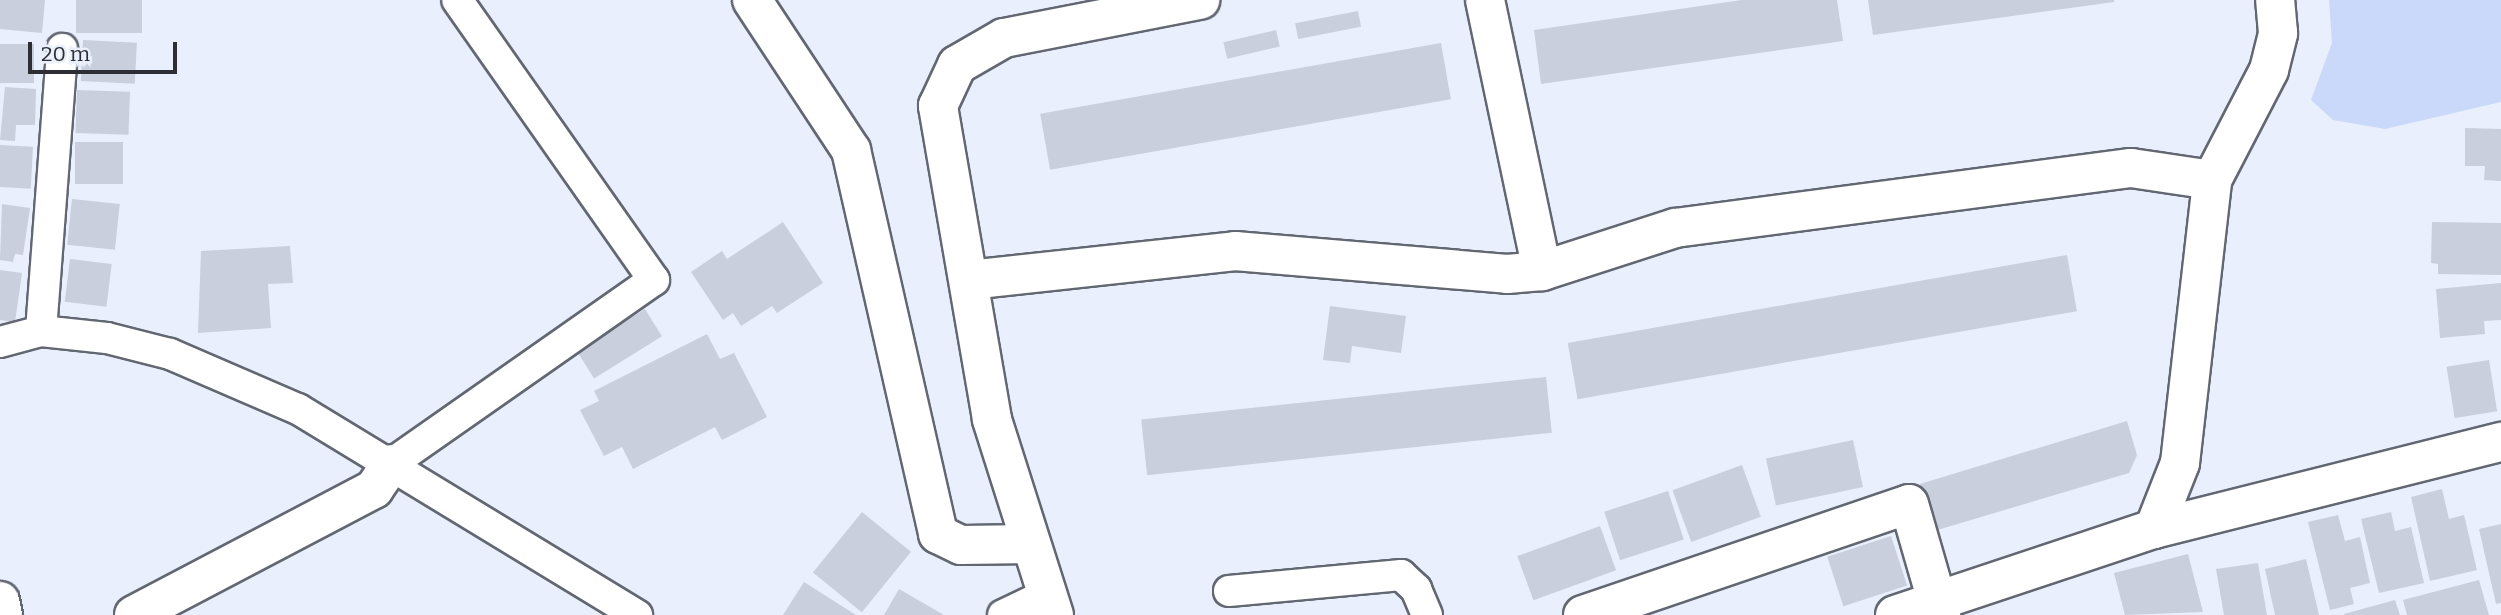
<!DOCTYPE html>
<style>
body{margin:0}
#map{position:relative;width:2501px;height:615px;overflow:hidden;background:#e9effc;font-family:Bitter,serif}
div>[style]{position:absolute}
.green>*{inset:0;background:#cad9f9}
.building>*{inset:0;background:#c9cfdc;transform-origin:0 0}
.roads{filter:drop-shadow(2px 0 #626772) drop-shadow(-2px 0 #626772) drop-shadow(0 2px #626772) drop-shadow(0 -2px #626772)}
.service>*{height:30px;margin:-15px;padding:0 15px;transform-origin:15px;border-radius:15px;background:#fff}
.minor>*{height:38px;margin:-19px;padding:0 19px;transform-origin:19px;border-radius:19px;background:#fff}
span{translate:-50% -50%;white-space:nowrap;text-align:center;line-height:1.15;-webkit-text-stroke:5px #e9effc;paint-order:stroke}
.scale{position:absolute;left:28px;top:42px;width:149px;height:32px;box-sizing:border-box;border:4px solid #2c2e33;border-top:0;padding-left:9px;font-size:21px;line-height:24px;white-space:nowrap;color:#2c2e33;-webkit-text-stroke:5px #e9effc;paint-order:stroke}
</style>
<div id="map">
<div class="green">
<div style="clip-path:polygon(2329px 0,2501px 0,2501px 102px,2385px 129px,2333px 120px,2311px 100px,2332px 43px)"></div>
</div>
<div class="building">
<div style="clip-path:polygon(0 0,45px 0,42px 33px,0 29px)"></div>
<div style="left:76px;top:0;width:66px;height:33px"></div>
<div style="clip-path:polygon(1742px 0,1837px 0,1843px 41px,1541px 84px,1534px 30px)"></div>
<div style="clip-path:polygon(1868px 0,2114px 0,2114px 2px,1873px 35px)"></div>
<div style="left:1358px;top:11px;width:16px;height:64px;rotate:79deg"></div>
<div style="left:1276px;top:30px;width:17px;height:54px;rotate:77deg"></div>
<div style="left:83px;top:40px;width:54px;height:41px;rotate:3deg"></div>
<div style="left:1441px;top:43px;width:57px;height:407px;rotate:80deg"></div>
<div style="left:0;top:44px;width:34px;height:39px"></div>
<div style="clip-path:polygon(5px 87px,36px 89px,35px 125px,16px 125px,15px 141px,0 140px)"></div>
<div style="left:77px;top:90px;width:53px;height:43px;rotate:2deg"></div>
<div style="clip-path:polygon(2465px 128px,2501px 129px,2501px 181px,2484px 180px,2485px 166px,2465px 166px)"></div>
<div style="left:75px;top:142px;width:48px;height:42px"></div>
<div style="left:0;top:145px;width:33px;height:42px;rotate:3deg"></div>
<div style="left:72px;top:199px;width:48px;height:46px;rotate:6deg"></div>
<div style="clip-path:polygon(2px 204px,30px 208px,23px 255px,15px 254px,13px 262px,0 260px)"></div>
<div style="clip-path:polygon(783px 222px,823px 283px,777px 313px,772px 306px,741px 326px,733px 313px,723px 320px,691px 272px,722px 251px,727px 259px)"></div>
<div style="clip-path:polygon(2432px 222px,2501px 223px,2501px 275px,2438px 274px,2438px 264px,2431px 263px)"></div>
<div style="clip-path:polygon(290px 246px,293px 283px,268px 284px,271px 328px,198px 333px,201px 251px)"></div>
<div style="left:2067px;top:255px;width:57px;height:507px;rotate:80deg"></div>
<div style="left:70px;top:259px;width:42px;height:43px;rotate:7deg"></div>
<div style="clip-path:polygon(0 270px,22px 273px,15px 322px,0 320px)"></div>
<div style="clip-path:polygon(2501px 283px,2501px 320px,2484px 321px,2485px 334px,2440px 338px,2436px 289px)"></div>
<div style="clip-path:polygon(1330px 306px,1406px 316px,1401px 353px,1352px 346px,1350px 363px,1323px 360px)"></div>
<div style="left:645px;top:309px;width:32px;height:80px;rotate:58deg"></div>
<div style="clip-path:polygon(707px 334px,720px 359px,734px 353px,767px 417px,722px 440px,715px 427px,633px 469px,622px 447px,604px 456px,580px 410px,599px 401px,594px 391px)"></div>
<div style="left:2489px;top:360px;width:52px;height:43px;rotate:81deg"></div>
<div style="left:1546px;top:377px;width:56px;height:407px;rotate:84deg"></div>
<div style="clip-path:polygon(2127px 421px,2137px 455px,2129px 473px,1934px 531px,1920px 484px)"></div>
<div style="left:1853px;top:440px;width:48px;height:89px;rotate:78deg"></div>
<div style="left:1742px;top:465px;width:55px;height:74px;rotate:70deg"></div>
<div style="clip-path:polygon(2442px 489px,2449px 519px,2464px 515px,2477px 570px,2430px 581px,2411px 497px)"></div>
<div style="left:1668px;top:491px;width:51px;height:67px;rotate:72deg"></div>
<div style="left:862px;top:512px;width:63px;height:78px;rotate:39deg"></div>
<div style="clip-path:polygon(2391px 512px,2395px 531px,2411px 527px,2424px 583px,2379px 593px,2361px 519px)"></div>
<div style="clip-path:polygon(2338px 515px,2345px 541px,2360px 537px,2370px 583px,2350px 588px,2354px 604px,2330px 610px,2308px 522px)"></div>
<div style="clip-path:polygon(2501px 524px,2501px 603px,2496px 604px,2479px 529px)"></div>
<div style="left:1600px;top:526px;width:47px;height:88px;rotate:70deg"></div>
<div style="left:1891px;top:536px;width:52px;height:67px;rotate:72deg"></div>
<div style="clip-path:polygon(2188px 554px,2203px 612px,2125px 615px,2114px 573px)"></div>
<div style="clip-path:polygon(2306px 559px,2319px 615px,2275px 615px,2265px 569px)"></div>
<div style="clip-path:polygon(2258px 563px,2267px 615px,2224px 615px,2216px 569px)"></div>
<div style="clip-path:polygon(2479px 580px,2489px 615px,2407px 615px,2403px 600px)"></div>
<div style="clip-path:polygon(804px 582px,856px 615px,783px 615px)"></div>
<div style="clip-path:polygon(899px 589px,944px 615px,884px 615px)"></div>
<div style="clip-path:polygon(2395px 600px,2400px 615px,2344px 615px,2344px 614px)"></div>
</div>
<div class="roads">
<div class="service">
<div style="left:41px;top:331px;width:283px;rotate:-85.7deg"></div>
<div style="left:0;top:342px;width:42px;rotate:-15deg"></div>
<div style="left:41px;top:331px;width:66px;rotate:6.1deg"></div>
<div style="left:107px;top:338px;width:65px;rotate:14.3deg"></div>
<div style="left:170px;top:354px;width:139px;rotate:23.3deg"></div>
<div style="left:298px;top:409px;width:397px;rotate:31.3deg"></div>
<div style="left:391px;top:464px;width:321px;rotate:-35deg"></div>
<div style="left:654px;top:280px;width:342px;rotate:-125.1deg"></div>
<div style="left:1229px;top:591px;width:173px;rotate:-5.3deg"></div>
<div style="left:1401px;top:575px;width:21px;rotate:43deg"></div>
<div style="left:1416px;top:589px;width:28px;rotate:67deg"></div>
<div style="left:1003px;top:615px;width:49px;rotate:-25.5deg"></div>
</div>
<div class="minor">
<div style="left:752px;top:0;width:180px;rotate:56.6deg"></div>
<div style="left:851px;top:150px;width:394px;rotate:77.2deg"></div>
<div style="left:938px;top:534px;width:25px;rotate:26deg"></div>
<div style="left:961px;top:545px;width:70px;rotate:-0.8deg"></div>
<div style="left:1485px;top:0;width:277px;rotate:78.1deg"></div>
<div style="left:969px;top:280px;width:268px;rotate:-6.2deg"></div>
<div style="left:1235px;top:251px;width:273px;rotate:4.8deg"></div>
<div style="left:1507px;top:274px;width:35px;rotate:-5deg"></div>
<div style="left:1542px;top:271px;width:140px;rotate:-17.9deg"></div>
<div style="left:1675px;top:228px;width:460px;rotate:-7.5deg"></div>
<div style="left:2131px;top:168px;width:82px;rotate:8.4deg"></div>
<div style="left:2154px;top:529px;width:71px;rotate:-68.5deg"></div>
<div style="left:2180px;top:463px;width:285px;rotate:-83.5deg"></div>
<div style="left:2212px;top:180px;width:124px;rotate:-62.6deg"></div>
<div style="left:2269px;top:70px;width:38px;rotate:-76deg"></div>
<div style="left:2278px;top:33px;width:33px;rotate:-95deg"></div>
<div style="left:0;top:601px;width:14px;rotate:78deg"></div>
<div style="left:134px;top:615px;width:271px;rotate:-27.7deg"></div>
<div style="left:374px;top:489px;width:30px;rotate:-56deg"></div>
<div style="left:1054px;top:615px;width:206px;rotate:-107.6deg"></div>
<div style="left:992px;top:419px;width:318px;rotate:-99.8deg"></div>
<div style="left:938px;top:106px;width:45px;rotate:-65.1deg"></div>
<div style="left:957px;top:65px;width:54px;rotate:-29.9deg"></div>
<div style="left:1004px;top:38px;width:200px;rotate:-11deg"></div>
<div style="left:1583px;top:615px;width:344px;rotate:-18.8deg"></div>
<div style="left:1909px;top:504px;width:116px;rotate:73.9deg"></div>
<div style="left:1895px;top:615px;width:273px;rotate:-18.4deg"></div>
<div style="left:2154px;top:529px;width:358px;rotate:-14.1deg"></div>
</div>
</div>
<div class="scale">20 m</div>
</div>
